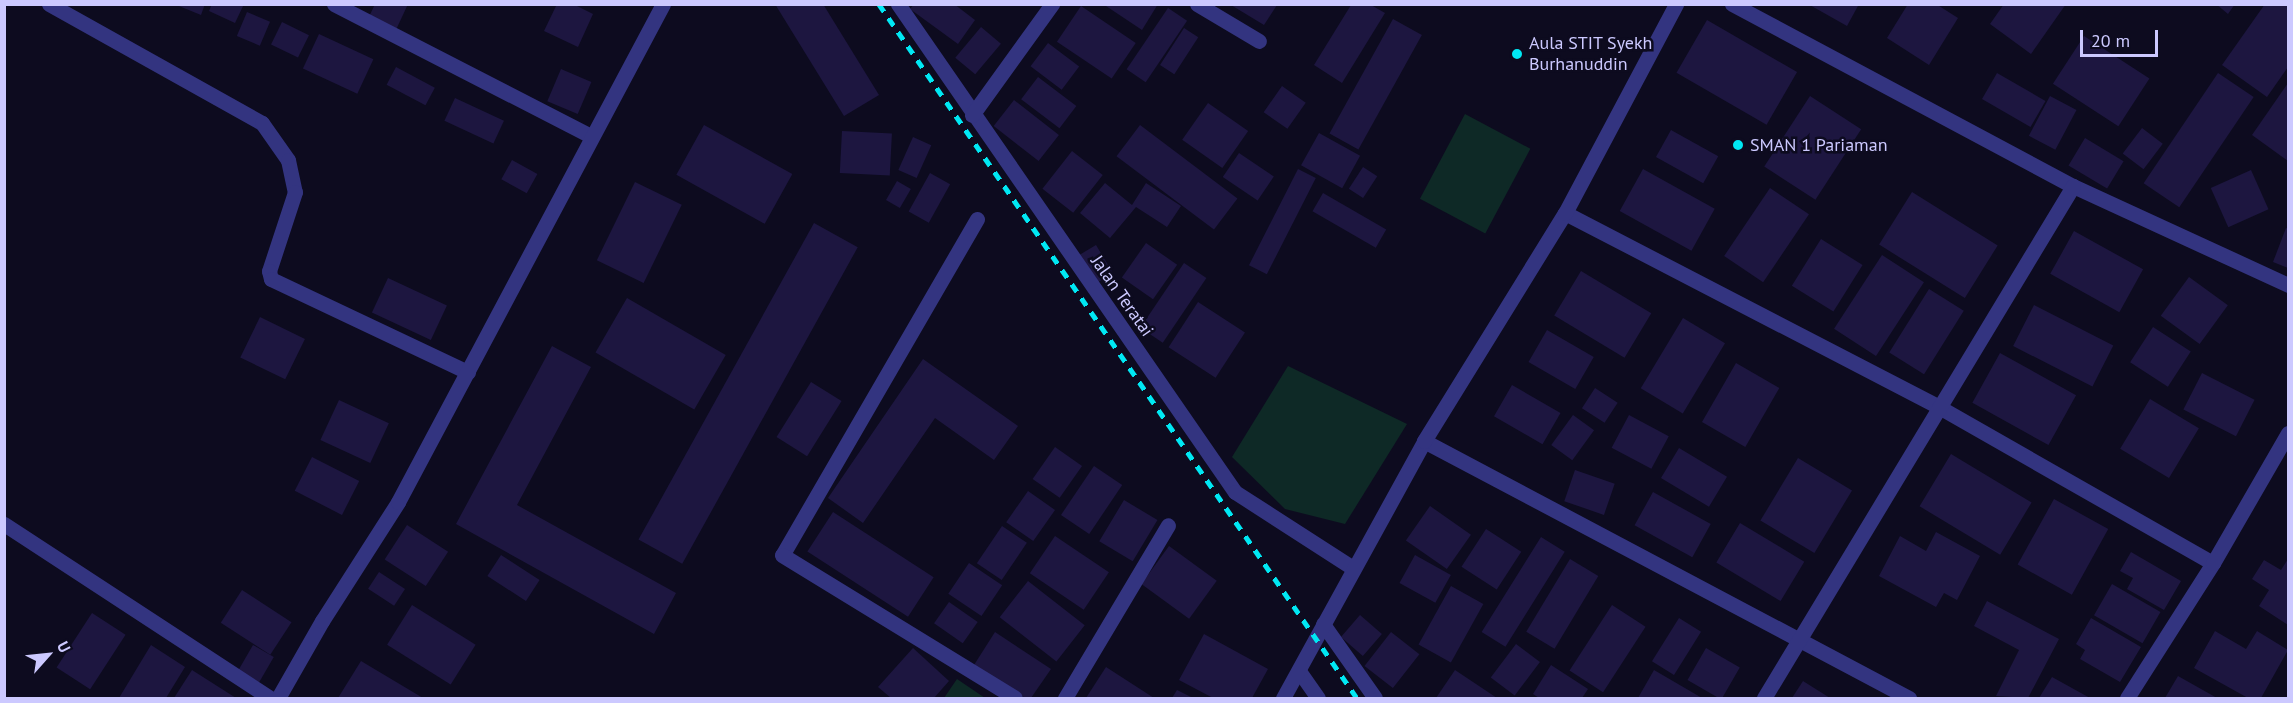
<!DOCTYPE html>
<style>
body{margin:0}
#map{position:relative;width:2293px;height:703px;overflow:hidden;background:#0d0b1f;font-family:"PT Sans",sans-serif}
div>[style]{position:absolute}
.green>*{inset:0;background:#0e2926;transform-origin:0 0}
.building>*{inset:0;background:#1d1640;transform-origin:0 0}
.minor>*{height:15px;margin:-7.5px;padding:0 7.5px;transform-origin:7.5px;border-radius:7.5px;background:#333480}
.tertiary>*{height:15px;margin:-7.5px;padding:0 7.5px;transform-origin:7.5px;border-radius:7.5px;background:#333480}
.rail>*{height:4.5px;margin-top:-2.25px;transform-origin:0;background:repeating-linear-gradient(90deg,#00e8f4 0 9px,transparent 0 17px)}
.dots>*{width:16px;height:16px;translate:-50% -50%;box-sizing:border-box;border:3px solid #0d0b1f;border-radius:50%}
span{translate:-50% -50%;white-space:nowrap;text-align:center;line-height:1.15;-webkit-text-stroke:5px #0d0b1f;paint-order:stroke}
.poi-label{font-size:18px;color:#ccc9ff}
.left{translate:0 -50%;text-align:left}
.street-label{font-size:18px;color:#ccc9ff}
.frame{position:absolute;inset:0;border:6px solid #ccc9ff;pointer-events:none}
.north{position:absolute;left:18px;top:625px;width:60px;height:60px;-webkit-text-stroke:4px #0d0b1f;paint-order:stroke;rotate:63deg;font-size:16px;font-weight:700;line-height:24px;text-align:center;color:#ccc9ff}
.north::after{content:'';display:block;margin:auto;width:21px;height:27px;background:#ccc9ff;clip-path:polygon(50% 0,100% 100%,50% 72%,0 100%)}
.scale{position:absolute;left:2080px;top:30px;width:78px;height:27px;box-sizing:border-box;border:3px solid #ccc9ff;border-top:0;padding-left:8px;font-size:18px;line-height:21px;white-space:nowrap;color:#ccc9ff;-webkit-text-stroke:4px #0d0b1f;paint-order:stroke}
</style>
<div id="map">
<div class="green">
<div style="left:1465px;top:114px;width:74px;height:96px;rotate:28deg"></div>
<div style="clip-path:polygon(1288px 366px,1407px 424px,1345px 524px,1285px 509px,1232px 457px)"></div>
<div style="clip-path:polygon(957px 679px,985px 698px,944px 698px)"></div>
</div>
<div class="building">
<div style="clip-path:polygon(174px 4px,205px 4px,201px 15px)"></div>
<div style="clip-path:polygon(212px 4px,244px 4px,235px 23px,209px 11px)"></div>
<div style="clip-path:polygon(375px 4px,408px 4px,395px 32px,368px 19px)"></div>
<div style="clip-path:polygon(557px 4px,573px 4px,593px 14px,578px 47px,544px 31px)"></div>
<div style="clip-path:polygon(775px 4px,823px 4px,879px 95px,844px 116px)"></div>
<div style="clip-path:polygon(914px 4px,954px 4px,975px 20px,958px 44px,910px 9px)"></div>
<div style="clip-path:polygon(1103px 4px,1158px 4px,1142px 30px)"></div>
<div style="clip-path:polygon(1808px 4px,1859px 4px,1847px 26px)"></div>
<div style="clip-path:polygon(1908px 4px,1936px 4px,1958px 18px,1929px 65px,1887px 38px)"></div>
<div style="clip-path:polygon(2004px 4px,2066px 4px,2031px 54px,1990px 24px)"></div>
<div style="clip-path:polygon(2216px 4px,2235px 4px,2228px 14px)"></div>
<div style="clip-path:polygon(2265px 4px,2288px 4px,2288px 67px,2267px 97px,2222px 65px)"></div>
<div style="clip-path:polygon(1231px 5px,1277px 5px,1264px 25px)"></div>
<div style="clip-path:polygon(1351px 5px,1371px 5px,1385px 13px,1342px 83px,1314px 65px)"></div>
<div style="left:1081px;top:6px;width:66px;height:43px;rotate:34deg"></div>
<div style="left:1168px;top:8px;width:23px;height:74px;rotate:34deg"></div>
<div style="left:247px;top:12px;width:25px;height:26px;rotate:23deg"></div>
<div style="left:1393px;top:19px;width:33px;height:131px;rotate:29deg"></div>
<div style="left:1707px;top:20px;width:104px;height:61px;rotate:30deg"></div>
<div style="left:282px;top:22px;width:30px;height:25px;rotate:26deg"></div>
<div style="left:981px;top:27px;width:26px;height:40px;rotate:40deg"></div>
<div style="left:1184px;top:28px;width:17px;height:44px;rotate:33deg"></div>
<div style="left:319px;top:34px;width:60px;height:38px;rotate:25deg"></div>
<div style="left:2084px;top:36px;width:78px;height:57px;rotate:33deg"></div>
<div style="left:1048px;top:43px;width:39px;height:29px;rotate:37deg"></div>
<div style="left:396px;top:67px;width:44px;height:20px;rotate:28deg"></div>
<div style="left:561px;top:69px;width:33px;height:35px;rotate:23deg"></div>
<div style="left:1997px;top:73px;width:56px;height:30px;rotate:30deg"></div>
<div style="left:2218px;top:73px;width:43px;height:133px;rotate:34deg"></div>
<div style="left:1038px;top:77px;width:48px;height:28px;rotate:37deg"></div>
<div style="clip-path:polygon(2288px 83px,2288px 161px,2252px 135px)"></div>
<div style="left:1282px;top:86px;width:29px;height:32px;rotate:35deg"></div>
<div style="left:1810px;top:96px;width:61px;height:84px;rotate:33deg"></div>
<div style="left:2050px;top:96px;width:30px;height:45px;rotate:28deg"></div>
<div style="left:455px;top:98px;width:54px;height:25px;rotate:25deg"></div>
<div style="left:1014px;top:100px;width:57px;height:33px;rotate:38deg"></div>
<div style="left:1208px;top:103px;width:49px;height:45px;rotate:35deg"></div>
<div style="left:704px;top:125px;width:101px;height:57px;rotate:29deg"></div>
<div style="left:1140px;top:125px;width:122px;height:39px;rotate:37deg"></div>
<div style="left:2142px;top:128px;width:26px;height:32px;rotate:37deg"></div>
<div style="left:1671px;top:130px;width:54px;height:31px;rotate:29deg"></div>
<div style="left:842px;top:131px;width:50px;height:42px;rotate:3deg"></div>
<div style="left:1319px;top:133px;width:47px;height:37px;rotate:29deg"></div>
<div style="left:913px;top:137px;width:20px;height:36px;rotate:24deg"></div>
<div style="left:2085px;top:138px;width:45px;height:32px;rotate:31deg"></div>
<div style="left:1072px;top:151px;width:39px;height:48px;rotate:38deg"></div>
<div style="left:1239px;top:153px;width:42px;height:29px;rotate:34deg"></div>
<div style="left:512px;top:160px;width:29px;height:22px;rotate:29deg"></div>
<div style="left:1363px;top:167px;width:17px;height:26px;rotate:33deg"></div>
<div style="left:1298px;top:169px;width:20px;height:108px;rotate:27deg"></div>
<div style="left:1643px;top:169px;width:82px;height:48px;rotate:29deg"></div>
<div style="left:2251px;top:170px;width:43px;height:44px;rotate:66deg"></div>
<div style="left:930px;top:173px;width:23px;height:44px;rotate:29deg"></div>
<div style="left:897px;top:181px;width:16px;height:22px;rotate:30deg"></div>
<div style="left:635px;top:182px;width:52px;height:87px;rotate:26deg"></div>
<div style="clip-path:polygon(1105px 183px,1132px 205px,1146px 183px,1181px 206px,1167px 227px,1136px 207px,1110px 238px,1080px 213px)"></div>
<div style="left:1770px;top:188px;width:47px;height:82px;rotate:34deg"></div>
<div style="left:1912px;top:192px;width:101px;height:62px;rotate:32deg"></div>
<div style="left:1323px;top:193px;width:73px;height:21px;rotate:30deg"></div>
<div style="left:814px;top:223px;width:50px;height:362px;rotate:29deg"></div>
<div style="clip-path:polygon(2286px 228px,2288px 229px,2288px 268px,2273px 262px)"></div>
<div style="left:2074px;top:231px;width:79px;height:49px;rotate:29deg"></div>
<div style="left:1821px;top:239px;width:49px;height:55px;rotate:32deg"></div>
<div style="left:1146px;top:243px;width:38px;height:42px;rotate:35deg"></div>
<div style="left:1096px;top:245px;width:33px;height:20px;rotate:59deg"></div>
<div style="left:1882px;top:255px;width:50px;height:88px;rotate:33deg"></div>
<div style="left:1184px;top:263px;width:27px;height:78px;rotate:34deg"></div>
<div style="left:1581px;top:271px;width:82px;height:52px;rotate:31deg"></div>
<div style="left:2189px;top:277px;width:48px;height:48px;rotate:36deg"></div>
<div style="left:388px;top:278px;width:65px;height:38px;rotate:25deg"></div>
<div style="left:1929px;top:289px;width:41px;height:75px;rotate:32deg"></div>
<div style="left:627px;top:298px;width:114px;height:63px;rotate:30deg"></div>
<div style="left:1198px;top:302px;width:56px;height:54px;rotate:33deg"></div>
<div style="left:2034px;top:305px;width:89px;height:46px;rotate:27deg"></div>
<div style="left:260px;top:317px;width:50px;height:45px;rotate:26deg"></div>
<div style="left:1683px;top:318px;width:49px;height:82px;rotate:31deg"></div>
<div style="left:2153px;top:327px;width:45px;height:42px;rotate:33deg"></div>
<div style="left:1547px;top:330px;width:54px;height:37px;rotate:30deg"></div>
<div style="clip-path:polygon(552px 346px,591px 367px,517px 505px,676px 593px,654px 634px,456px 524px)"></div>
<div style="left:2000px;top:353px;width:87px;height:57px;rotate:29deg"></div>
<div style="clip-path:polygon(923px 359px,1018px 426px,994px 460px,935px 418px,863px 523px,828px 498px)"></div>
<div style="left:1736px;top:363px;width:50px;height:68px;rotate:30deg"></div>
<div style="left:2202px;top:373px;width:59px;height:41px;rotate:27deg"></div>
<div style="left:811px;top:382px;width:36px;height:65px;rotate:32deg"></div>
<div style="left:1512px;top:385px;width:56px;height:36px;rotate:30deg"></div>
<div style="left:1595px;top:388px;width:27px;height:24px;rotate:33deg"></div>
<div style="left:2150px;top:399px;width:57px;height:58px;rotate:31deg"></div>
<div style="left:339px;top:400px;width:55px;height:44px;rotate:25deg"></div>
<div style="left:1573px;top:415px;width:26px;height:37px;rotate:36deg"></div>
<div style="left:1629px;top:415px;width:45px;height:37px;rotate:28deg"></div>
<div style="left:1055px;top:447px;width:33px;height:39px;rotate:35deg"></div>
<div style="left:1679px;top:448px;width:56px;height:35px;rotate:31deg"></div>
<div style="left:1951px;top:454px;width:94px;height:61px;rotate:31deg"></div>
<div style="left:312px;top:457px;width:53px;height:38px;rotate:27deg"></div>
<div style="left:1798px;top:458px;width:63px;height:73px;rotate:31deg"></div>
<div style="left:1094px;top:466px;width:34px;height:59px;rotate:34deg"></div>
<div style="left:1575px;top:470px;width:42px;height:33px;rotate:19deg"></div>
<div style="left:1028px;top:491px;width:33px;height:38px;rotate:35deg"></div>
<div style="left:1653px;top:492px;width:66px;height:38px;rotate:29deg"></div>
<div style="left:2054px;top:499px;width:62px;height:75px;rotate:29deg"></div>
<div style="left:1124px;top:500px;width:39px;height:48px;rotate:31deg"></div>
<div style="left:1430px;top:506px;width:50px;height:42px;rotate:35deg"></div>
<div style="left:833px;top:512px;width:120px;height:47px;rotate:33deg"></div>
<div style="left:1740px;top:523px;width:75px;height:46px;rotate:31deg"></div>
<div style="left:407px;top:525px;width:49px;height:41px;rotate:33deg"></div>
<div style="left:1002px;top:526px;width:30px;height:45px;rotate:34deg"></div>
<div style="left:1486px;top:529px;width:42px;height:45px;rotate:33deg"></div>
<div style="clip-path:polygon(1936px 532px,1980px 556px,1957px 600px,1944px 593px,1936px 607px,1879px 576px,1900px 536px,1926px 551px)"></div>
<div style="left:1055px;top:536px;width:65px;height:45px;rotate:34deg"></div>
<div style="left:1541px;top:537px;width:28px;height:112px;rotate:32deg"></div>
<div style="left:1169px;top:546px;width:59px;height:47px;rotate:36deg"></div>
<div style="clip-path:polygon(2131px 552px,2181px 581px,2164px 610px,2127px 589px,2133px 578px,2120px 571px)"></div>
<div style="left:501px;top:555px;width:46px;height:25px;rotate:33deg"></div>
<div style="left:1415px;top:555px;width:41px;height:32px;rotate:29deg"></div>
<div style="left:1570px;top:559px;width:33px;height:85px;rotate:31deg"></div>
<div style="clip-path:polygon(2288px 559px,2288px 625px,2259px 606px,2269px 590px,2252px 579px,2264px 560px,2281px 570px)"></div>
<div style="left:969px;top:563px;width:40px;height:37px;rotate:34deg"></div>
<div style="left:379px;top:572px;width:31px;height:20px;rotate:33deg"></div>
<div style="left:1028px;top:581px;width:72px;height:46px;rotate:38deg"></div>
<div style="left:2112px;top:584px;width:56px;height:36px;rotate:30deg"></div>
<div style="left:1451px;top:586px;width:37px;height:67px;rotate:29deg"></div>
<div style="left:242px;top:590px;width:59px;height:39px;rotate:33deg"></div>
<div style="clip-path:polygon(1987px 601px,2059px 639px,2028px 698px,1996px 696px,2019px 650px,1974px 626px)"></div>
<div style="left:949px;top:602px;width:35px;height:26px;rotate:35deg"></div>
<div style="left:412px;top:605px;width:75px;height:47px;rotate:32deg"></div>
<div style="left:1612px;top:605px;width:40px;height:78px;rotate:33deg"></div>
<div style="left:92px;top:613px;width:40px;height:65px;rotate:33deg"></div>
<div style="left:1360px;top:615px;width:29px;height:29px;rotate:41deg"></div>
<div style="left:1679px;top:618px;width:26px;height:51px;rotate:32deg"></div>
<div style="clip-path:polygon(2091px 618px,2141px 647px,2120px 682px,2080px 659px,2085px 650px,2076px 644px)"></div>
<div style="clip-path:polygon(2215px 631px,2246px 649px,2257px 631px,2288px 650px,2261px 698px,2248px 698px,2194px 668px)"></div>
<div style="clip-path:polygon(995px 632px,1051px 669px,1031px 698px,1025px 698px,974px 665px)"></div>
<div style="left:1391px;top:632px;width:36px;height:43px;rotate:38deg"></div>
<div style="clip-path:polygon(1204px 634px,1268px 669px,1252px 698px,1213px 698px,1179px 680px)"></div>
<div style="left:1516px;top:644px;width:30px;height:42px;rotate:37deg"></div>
<div style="clip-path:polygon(151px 645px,185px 667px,166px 698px,119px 698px)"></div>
<div style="left:253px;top:645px;width:24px;height:31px;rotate:30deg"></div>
<div style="clip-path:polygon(913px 648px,949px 681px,934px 698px,891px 698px,878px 687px)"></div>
<div style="left:1706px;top:648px;width:39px;height:37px;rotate:30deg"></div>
<div style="clip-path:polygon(361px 661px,423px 698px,338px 698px)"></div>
<div style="clip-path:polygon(1551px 665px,1588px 689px,1582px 698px,1539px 698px,1533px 694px)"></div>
<div style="clip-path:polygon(1106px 667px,1154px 698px,1086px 698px)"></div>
<div style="clip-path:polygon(192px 670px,236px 698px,174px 698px)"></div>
<div style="clip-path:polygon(1455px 670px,1497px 698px,1436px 698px)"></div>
<div style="clip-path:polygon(1654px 670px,1702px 698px,1638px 698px)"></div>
<div style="clip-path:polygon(2178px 676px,2217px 698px,2165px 698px)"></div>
<div style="clip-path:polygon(2052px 677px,2090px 698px,2039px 698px)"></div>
<div style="clip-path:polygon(1803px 681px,1830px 698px,1792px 698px)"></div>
<div style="clip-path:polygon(1177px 690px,1193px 698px,1172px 698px)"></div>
</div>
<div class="minor">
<div style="left:49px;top:4px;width:244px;rotate:29.2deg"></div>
<div style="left:262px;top:123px;width:45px;rotate:54.9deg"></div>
<div style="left:288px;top:160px;width:33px;rotate:78deg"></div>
<div style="left:295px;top:192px;width:83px;rotate:108.2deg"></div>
<div style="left:269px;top:271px;width:8px;rotate:76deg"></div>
<div style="left:271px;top:279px;width:218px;rotate:25.3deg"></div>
<div style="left:334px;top:4px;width:289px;rotate:27.2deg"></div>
<div style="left:898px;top:4px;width:593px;rotate:55.37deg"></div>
<div style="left:1235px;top:492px;width:140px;rotate:32.8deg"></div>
<div style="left:1197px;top:4px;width:72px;rotate:30.8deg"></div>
<div style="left:1732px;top:4px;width:387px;rotate:28.1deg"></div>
<div style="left:2073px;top:186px;width:237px;rotate:24.7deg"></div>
<div style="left:972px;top:115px;width:137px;rotate:-54.2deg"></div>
<div style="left:1565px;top:213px;width:421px;rotate:27.4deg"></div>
<div style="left:1939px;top:407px;width:315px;rotate:29.7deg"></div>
<div style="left:977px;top:219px;width:388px;rotate:120.1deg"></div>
<div style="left:782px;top:555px;width:273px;rotate:31.5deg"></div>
<div style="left:1424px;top:441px;width:549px;rotate:27.92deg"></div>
<div style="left:4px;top:524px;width:318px;rotate:33.2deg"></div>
<div style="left:1323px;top:624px;width:90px;rotate:54.9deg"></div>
<div style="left:1299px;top:671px;width:33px;rotate:55deg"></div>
<div style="left:1065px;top:698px;width:201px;rotate:-59.2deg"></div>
<div style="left:1283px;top:698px;width:293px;rotate:-61.2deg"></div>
<div style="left:1424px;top:441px;width:268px;rotate:-58.3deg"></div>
<div style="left:1565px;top:213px;width:237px;rotate:-62deg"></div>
<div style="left:1764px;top:698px;width:598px;rotate:-58.89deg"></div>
<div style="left:2127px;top:698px;width:160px;rotate:-57.5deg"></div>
<div style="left:2213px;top:563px;width:150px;rotate:-60deg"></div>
</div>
<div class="tertiary">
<div style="left:278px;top:698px;width:89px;rotate:-60.3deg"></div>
<div style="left:322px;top:621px;width:141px;rotate:-57.4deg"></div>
<div style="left:398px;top:502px;width:564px;rotate:-61.98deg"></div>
</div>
<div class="rail">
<div style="left:879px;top:4px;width:843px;rotate:55.44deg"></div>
</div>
<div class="dots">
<div style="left:1517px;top:54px;background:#00e8f4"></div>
<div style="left:1738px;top:145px;background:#00e8f4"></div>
</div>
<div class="poi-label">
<span class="left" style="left:1529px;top:54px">Aula STIT Syekh<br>Burhanuddin</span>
<span class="left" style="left:1750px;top:145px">SMAN 1 Pariaman</span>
</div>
<div class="street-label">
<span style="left:1122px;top:296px;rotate:55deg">Jalan Teratai</span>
</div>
<div class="frame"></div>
<div class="north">U</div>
<div class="scale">20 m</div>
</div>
